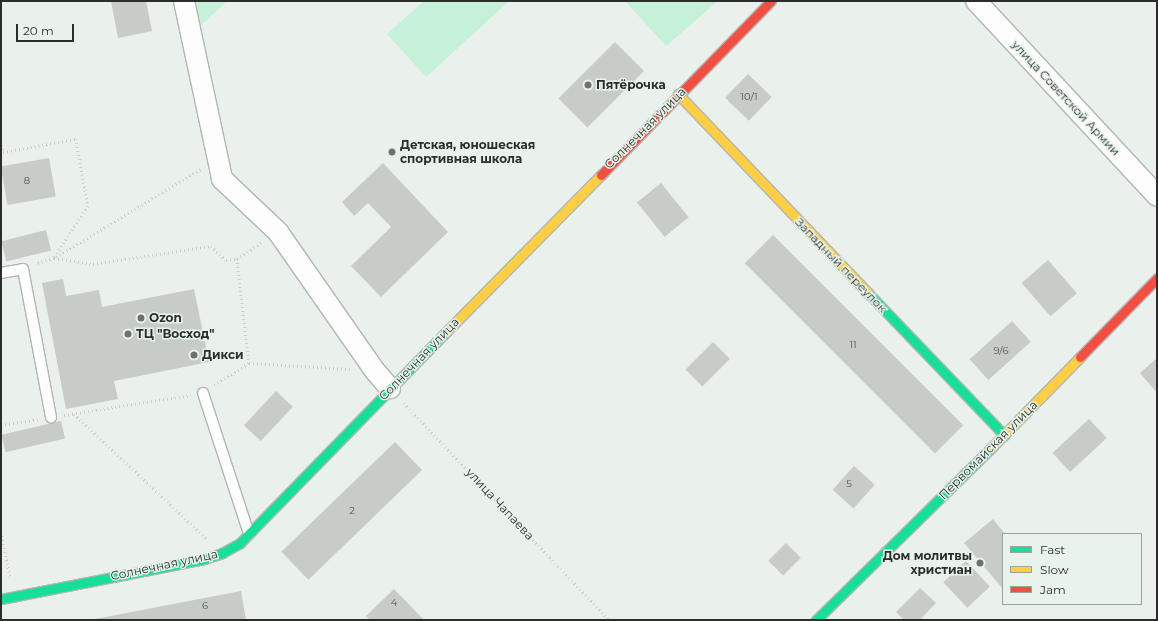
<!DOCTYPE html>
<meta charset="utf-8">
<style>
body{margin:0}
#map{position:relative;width:1158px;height:621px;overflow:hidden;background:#eaf0ec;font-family:Montserrat,sans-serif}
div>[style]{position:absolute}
.green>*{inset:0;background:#c4f1d7}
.building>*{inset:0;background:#c7ccc9;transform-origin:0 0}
.path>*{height:2.5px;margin-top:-1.25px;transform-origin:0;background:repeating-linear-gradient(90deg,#cbcdcc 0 1px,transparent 0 4px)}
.roads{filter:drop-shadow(1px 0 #b2b6b3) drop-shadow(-1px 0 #b2b6b3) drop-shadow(0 1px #b2b6b3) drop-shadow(0 -1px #b2b6b3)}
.lane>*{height:10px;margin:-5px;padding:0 5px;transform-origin:5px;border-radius:5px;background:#fcfdfc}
.street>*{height:20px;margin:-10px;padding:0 10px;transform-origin:10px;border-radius:10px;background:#fcfdfc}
.fast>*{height:9px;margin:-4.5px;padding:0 4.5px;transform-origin:4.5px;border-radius:4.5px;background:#16e098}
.slow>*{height:9px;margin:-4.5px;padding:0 4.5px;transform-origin:4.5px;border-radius:4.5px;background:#ffcf43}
.jam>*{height:9px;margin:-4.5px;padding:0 4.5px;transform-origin:4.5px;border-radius:4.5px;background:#f24e42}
.dots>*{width:11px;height:11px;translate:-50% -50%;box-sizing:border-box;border:2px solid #e7f3eb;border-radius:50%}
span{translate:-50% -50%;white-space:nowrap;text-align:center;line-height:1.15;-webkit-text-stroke:3px #e7f3eb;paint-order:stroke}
.number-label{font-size:10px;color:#515652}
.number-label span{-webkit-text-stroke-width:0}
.poi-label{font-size:12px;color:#2a2e2b;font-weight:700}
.left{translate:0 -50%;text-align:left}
.right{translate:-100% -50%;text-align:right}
.street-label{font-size:12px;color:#2a2e2b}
.frame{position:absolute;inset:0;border:2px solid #2a2e2b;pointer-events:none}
.legend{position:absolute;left:1002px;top:533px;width:140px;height:72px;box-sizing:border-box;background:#e7f3eb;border:1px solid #9ba49e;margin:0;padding:5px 7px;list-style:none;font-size:12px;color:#2a2e2b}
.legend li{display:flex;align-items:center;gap:8px;height:20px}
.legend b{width:20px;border:1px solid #9ba49e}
.scale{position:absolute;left:16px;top:24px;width:58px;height:18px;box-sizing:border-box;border:2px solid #2a2e2b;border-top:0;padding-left:5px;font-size:12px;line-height:14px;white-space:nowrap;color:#2a2e2b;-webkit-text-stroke:3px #e7f3eb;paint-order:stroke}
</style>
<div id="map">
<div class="green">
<div style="clip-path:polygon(188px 1px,227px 1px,196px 30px)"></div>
<div style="clip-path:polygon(424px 1px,505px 1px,507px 3px,426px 77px,387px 34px)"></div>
<div style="clip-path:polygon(625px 1px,718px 1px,666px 46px)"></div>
</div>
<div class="building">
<div style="clip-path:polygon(111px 1px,146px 1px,152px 31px,118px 38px)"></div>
<div style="left:615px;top:42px;width:41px;height:80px;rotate:45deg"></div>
<div style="left:748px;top:74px;width:33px;height:33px;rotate:44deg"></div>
<div style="left:49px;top:158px;width:39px;height:49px;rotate:80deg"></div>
<div style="clip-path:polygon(383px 163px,448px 232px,381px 297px,351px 266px,391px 227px,368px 203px,354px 216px,342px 202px)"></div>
<div style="left:661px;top:183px;width:44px;height:31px;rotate:51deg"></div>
<div style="left:46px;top:230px;width:21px;height:46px;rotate:76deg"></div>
<div style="left:773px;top:235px;width:269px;height:40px;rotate:45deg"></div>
<div style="left:1048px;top:260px;width:44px;height:35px;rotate:49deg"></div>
<div style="clip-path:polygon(63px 279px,66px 296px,99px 290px,102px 307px,194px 289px,209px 362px,114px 381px,118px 399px,66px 409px,42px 283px)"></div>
<div style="left:1012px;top:321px;width:28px;height:57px;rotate:48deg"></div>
<div style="left:713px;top:342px;width:24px;height:39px;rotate:45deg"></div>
<div style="clip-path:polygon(1157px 358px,1157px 393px,1140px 373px)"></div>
<div style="left:276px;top:391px;width:23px;height:47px;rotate:43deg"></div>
<div style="left:1089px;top:419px;width:26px;height:50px;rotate:47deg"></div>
<div style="left:61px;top:421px;width:18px;height:61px;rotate:77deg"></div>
<div style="left:395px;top:442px;width:39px;height:158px;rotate:46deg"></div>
<div style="left:854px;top:466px;width:28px;height:32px;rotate:42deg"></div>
<div style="clip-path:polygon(993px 519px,1005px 534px,1003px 534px,1003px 589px,964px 543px)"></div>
<div style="left:786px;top:543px;width:21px;height:25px;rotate:45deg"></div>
<div style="left:966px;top:561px;width:35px;height:31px;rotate:47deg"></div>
<div style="clip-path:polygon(920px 588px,936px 603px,920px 620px,904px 620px,896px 612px)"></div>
<div style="clip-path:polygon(394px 589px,424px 620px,370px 620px,366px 616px)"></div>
<div style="clip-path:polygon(241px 591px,246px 620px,95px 620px,95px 619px)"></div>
</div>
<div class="path">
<div style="left:1px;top:141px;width:11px;rotate:80deg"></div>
<div style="left:3px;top:152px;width:74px;rotate:-10.1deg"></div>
<div style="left:76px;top:139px;width:68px;rotate:79.8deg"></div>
<div style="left:88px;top:206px;width:62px;rotate:123.2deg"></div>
<div style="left:54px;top:258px;width:18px;rotate:161deg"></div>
<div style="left:56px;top:257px;width:170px;rotate:-31.3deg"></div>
<div style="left:54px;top:258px;width:39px;rotate:9deg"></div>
<div style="left:93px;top:264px;width:119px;rotate:-8.7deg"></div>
<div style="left:211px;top:246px;width:21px;rotate:43deg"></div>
<div style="left:226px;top:260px;width:11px;rotate:-5deg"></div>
<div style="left:237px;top:259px;width:29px;rotate:-34deg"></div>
<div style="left:237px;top:259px;width:105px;rotate:83.4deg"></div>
<div style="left:214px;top:385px;width:41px;rotate:-32.2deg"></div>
<div style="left:249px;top:363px;width:101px;rotate:3.4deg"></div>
<div style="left:404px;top:403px;width:299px;rotate:46.6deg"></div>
<div style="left:74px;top:414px;width:181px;rotate:43.2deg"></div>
<div style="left:64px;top:415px;width:128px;rotate:-9deg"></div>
<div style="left:1px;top:425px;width:37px;rotate:-9deg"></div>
<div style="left:1px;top:532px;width:45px;rotate:78.4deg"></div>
</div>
<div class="roads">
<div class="lane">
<div style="left:1px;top:273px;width:22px;rotate:-10deg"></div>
<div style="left:23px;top:269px;width:151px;rotate:79.3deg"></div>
<div style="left:203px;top:393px;width:148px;rotate:71.9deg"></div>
</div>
<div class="street">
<div style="left:184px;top:1px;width:182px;rotate:77.9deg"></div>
<div style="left:222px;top:179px;width:77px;rotate:43.4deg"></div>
<div style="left:278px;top:232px;width:169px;rotate:55.1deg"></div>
<div style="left:375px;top:371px;width:23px;rotate:49deg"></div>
<div style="left:976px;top:1px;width:266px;rotate:47.1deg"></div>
</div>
<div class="fast">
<div style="left:868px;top:293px;width:197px;rotate:46.2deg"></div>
<div style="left:1px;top:599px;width:207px;rotate:-11.1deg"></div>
<div style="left:204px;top:559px;width:19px;rotate:-18deg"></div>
<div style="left:222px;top:553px;width:21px;rotate:-29deg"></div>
<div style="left:240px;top:543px;width:295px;rotate:-45.7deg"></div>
<div style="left:816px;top:620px;width:247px;rotate:-44.5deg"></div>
</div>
<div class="slow">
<div style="left:678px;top:94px;width:275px;rotate:46.3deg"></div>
<div style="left:446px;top:332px;width:221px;rotate:-45.4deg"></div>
<div style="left:992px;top:447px;width:126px;rotate:-45.6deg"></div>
</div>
<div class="jam">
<div style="left:601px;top:175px;width:243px;rotate:-45.7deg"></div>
<div style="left:1080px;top:357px;width:110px;rotate:-45.7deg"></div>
</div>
</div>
<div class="dots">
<div style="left:588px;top:85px;background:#6d726f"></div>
<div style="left:392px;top:152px;background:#6d726f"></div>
<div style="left:141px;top:318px;background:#6d726f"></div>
<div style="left:128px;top:334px;background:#6d726f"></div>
<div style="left:194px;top:355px;background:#6d726f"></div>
<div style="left:980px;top:563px;background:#6d726f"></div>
</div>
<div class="number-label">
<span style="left:749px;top:97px">10/1</span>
<span style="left:27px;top:181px">8</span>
<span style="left:853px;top:345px">11</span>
<span style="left:1001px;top:351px">9/6</span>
<span style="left:849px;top:484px">5</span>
<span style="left:352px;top:511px">2</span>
<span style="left:394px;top:603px">4</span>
<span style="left:205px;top:606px">6</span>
</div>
<div class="poi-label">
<span class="left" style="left:596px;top:85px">Пятёрочка</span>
<span class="left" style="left:400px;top:152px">Детская, юношеская<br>спортивная школа</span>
<span class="left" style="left:149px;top:318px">Ozon</span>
<span class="left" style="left:136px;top:334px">ТЦ "Восход"</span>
<span class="left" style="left:202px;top:355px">Дикси</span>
<span class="right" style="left:972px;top:563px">Дом молитвы<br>христиан</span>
</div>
<div class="street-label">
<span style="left:1066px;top:98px;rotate:47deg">улица Советской Армии</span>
<span style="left:645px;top:128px;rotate:-45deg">Солнечная улица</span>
<span style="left:841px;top:265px;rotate:46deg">Западный переулок</span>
<span style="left:419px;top:359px;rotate:-46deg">Солнечная улица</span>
<span style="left:988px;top:450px;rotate:-45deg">Первомайская улица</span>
<span style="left:500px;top:504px;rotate:47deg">улица Чапаева</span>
<span style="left:164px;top:565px;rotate:-12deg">Солнечная улица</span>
</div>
<div class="frame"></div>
<ul class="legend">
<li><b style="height:5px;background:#16e098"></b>Fast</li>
<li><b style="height:5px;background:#ffcf43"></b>Slow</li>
<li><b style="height:5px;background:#f24e42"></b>Jam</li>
</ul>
<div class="scale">20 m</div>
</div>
